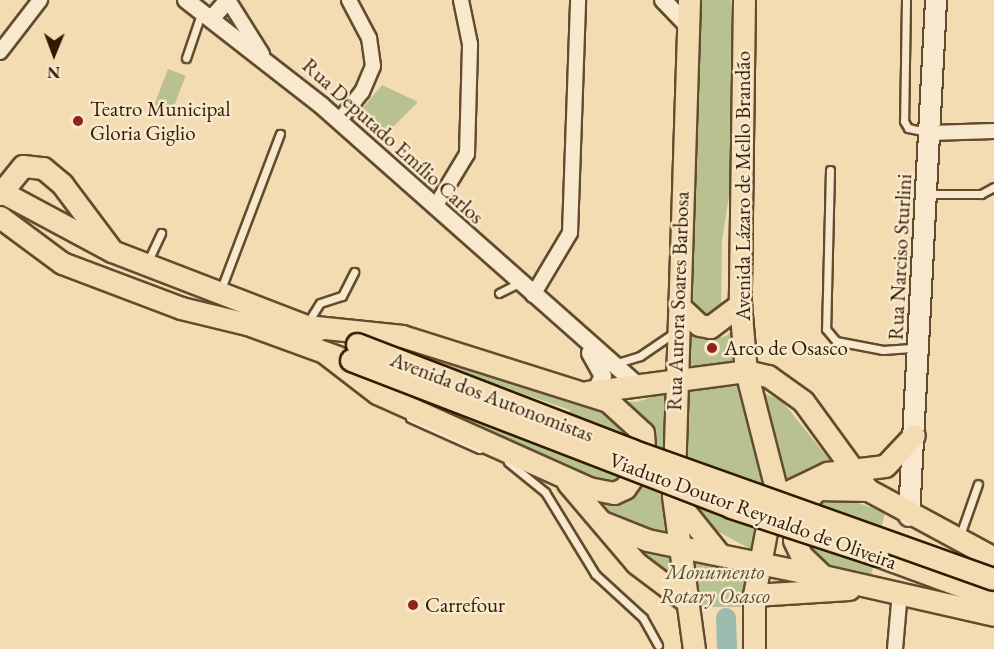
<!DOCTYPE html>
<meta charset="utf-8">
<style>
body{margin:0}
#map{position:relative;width:994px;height:649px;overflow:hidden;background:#f4dcb2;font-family:"EB Garamond",serif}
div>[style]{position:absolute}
.green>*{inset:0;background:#b8c18f;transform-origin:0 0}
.river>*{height:20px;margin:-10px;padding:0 10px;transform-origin:10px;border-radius:10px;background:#9cbbae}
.roads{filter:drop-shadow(2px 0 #624c2e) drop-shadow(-2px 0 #624c2e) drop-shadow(0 2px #624c2e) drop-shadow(0 -2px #624c2e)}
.service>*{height:7px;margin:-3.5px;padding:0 3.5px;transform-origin:3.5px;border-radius:3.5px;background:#f8e8cd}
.minor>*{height:14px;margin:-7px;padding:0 7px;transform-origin:7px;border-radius:7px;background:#f8e8cd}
.tertiary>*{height:16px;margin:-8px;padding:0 8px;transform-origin:8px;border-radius:8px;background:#f8e8cd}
.secondary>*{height:20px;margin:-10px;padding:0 10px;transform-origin:10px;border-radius:10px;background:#f8e8cd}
.primary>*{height:21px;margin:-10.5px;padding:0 10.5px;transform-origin:10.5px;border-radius:10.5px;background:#f4dcb2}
.bridges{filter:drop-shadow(2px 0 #311c02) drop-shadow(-2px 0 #311c02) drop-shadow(0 2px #311c02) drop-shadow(0 -2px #311c02)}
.primary-bridge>*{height:21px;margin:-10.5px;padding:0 10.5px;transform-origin:10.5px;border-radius:10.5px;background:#f4dcb2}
.dots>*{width:16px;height:16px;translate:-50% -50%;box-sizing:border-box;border:3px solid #f8e8cd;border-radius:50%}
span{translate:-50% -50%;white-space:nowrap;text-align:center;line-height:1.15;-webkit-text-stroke:5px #f8e8cd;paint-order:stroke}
.poi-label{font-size:21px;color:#311c02}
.left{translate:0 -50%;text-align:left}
.street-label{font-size:21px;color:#311c02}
.park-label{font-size:21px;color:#5a4e2c;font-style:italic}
.north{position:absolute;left:24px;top:24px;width:60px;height:60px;-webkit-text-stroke:4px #f8e8cd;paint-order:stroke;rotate:181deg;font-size:16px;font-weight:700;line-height:24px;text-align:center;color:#311c02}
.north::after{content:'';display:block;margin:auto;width:21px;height:27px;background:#311c02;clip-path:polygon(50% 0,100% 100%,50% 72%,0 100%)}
</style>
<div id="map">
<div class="green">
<div style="clip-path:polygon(697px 0,731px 0,731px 184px,722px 240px,721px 317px,694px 316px,690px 202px)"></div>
<div style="left:168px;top:69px;width:19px;height:42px;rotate:21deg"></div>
<div style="clip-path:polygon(382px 85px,418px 102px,381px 139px,362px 120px,361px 110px)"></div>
<div style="clip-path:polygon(735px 323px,737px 367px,679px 377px,683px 330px,710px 341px,728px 335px)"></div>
<div style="clip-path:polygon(388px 342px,603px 407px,639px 437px,641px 456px,610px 490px,389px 388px,555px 443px,570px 410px,387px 347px)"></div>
<div style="clip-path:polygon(742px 386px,767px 469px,756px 552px,702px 523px,679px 495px,682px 388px)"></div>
<div style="clip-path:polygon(669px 391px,662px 495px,670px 538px,622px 528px,598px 503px,629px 500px,642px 487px,655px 458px,622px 401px,637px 402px)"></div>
<div style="clip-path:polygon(759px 391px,782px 401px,832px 463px,787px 483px)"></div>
<div style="clip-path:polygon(846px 499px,885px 512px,870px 581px,825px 571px,803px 539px,817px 501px)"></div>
<div style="clip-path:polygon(625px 543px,672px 553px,679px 591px)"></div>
<div style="clip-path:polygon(687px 555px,752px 569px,741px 607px,695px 607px)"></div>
</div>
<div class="river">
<div style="left:726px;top:618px;width:31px;rotate:88deg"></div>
</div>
<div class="roads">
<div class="service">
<div style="left:906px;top:0;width:121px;rotate:90.9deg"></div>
<div style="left:904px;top:121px;width:8px;rotate:60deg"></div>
<div style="left:908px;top:128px;width:19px;rotate:12deg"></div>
<div style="left:186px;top:58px;width:46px;rotate:-71.2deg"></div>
<div style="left:830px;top:170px;width:159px;rotate:91.4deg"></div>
<div style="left:826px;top:329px;width:16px;rotate:50deg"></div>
<div style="left:836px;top:341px;width:48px;rotate:10.8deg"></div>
<div style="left:883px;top:350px;width:32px;rotate:-4deg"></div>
<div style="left:929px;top:194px;width:52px"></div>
<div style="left:981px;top:194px;width:15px;rotate:-28deg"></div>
<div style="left:148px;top:261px;width:31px;rotate:-65deg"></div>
<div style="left:221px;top:289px;width:166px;rotate:-69.2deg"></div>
<div style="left:499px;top:293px;width:22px;rotate:-27deg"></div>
<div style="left:308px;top:322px;width:22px;rotate:-58deg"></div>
<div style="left:320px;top:303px;width:23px;rotate:-18deg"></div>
<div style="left:342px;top:296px;width:27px;rotate:-63deg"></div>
<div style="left:614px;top:364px;width:27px;rotate:-17deg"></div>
<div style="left:640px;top:356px;width:42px;rotate:-34.4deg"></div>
<div style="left:410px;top:418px;width:76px;rotate:24.2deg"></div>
<div style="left:508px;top:462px;width:48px;rotate:39deg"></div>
<div style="left:545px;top:492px;width:96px;rotate:58.6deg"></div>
<div style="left:595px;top:574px;width:65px;rotate:42.5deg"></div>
<div style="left:643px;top:618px;width:31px;rotate:61deg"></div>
<div style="left:959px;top:538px;width:57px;rotate:-70.6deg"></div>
</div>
<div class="minor">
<div style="left:228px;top:0;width:64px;rotate:57.8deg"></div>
<div style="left:0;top:52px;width:66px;rotate:-52.4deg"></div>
<div style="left:339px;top:121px;width:37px;rotate:-52deg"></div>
<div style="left:362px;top:92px;width:28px;rotate:-67deg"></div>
<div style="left:373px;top:66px;width:28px;rotate:-98deg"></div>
<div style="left:369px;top:38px;width:43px;rotate:-117.8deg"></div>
<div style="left:930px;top:133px;width:64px;rotate:-1.8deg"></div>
<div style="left:435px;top:207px;width:62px;rotate:-58.9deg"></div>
<div style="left:467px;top:154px;width:110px;rotate:-88.4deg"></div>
<div style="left:470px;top:44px;width:45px;rotate:-101.6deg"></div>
<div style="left:533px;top:295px;width:72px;rotate:-59.2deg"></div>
<div style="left:570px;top:233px;width:233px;rotate:-88deg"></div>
<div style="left:895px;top:649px;width:57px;rotate:-85deg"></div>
</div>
<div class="tertiary">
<div style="left:186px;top:0;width:172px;rotate:37.9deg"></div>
<div style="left:322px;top:106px;width:421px;rotate:41.5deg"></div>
<div style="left:663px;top:0;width:36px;rotate:46deg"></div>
<div style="left:212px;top:18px;width:24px;rotate:-48deg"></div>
<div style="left:590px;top:353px;width:26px;rotate:61deg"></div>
<div style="left:603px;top:376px;width:16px;rotate:117deg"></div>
</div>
<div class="secondary">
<div style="left:909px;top:516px;width:517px;rotate:-87deg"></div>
</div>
<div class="primary">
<div style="left:689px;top:0;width:496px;rotate:91.8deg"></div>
<div style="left:673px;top:496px;width:154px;rotate:82.2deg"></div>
<div style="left:744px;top:0;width:304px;rotate:90.8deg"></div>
<div style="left:740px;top:304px;width:67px;rotate:84.9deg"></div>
<div style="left:746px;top:371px;width:118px;rotate:75.7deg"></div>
<div style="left:775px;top:485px;width:112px;rotate:100.8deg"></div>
<div style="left:754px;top:595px;width:54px;rotate:90deg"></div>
<div style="left:0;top:191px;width:127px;rotate:28.2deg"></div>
<div style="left:112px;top:251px;width:220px;rotate:21.1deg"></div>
<div style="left:0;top:194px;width:36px;rotate:-51deg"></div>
<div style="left:23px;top:166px;width:20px;rotate:6deg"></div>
<div style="left:43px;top:168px;width:25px;rotate:40deg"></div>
<div style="left:62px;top:184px;width:80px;rotate:53.1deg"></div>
<div style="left:0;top:217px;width:77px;rotate:36.6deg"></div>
<div style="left:62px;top:263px;width:127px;rotate:20.7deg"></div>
<div style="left:181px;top:308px;width:68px;rotate:13.6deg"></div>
<div style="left:247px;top:324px;width:97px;rotate:19.9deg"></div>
<div style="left:680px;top:307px;width:26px;rotate:43deg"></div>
<div style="left:699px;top:325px;width:11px;rotate:10deg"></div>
<div style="left:710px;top:327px;width:38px;rotate:-37deg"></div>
<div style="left:306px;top:326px;width:97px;rotate:5.9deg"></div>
<div style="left:402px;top:336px;width:216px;rotate:17.5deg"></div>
<div style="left:608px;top:401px;width:47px;rotate:42.4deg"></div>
<div style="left:643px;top:433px;width:27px;rotate:86deg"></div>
<div style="left:645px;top:460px;width:34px;rotate:126deg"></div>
<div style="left:625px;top:488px;width:12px;rotate:156deg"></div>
<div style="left:614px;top:493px;width:25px;rotate:-169deg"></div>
<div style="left:589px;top:488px;width:232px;rotate:-155.9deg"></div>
<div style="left:377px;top:393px;width:66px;rotate:-142.4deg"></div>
<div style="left:587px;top:392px;width:160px;rotate:-7.5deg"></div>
<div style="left:746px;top:371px;width:23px;rotate:13deg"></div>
<div style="left:768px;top:376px;width:43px;rotate:35.5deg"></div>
<div style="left:803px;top:401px;width:110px;rotate:53.9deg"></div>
<div style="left:568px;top:483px;width:105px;rotate:49.6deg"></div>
<div style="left:636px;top:563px;width:65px;rotate:36.9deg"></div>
<div style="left:775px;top:498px;width:58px;rotate:-25.7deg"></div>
<div style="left:827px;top:473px;width:58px;rotate:-6.9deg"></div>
<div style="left:885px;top:466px;width:42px;rotate:-46.9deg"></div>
<div style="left:675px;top:499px;width:70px;rotate:51.3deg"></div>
<div style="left:602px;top:522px;width:48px;rotate:21.8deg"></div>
<div style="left:647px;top:540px;width:179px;rotate:11.6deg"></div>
<div style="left:877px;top:555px;width:125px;rotate:20.2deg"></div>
<div style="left:994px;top:558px;width:143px;rotate:-151.6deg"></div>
<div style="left:868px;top:490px;width:51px;rotate:-178.9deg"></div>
<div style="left:817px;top:489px;width:32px;rotate:131deg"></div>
<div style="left:796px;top:513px;width:27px;rotate:94deg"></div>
<div style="left:794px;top:540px;width:17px;rotate:65deg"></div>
<div style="left:801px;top:555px;width:30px;rotate:44deg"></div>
<div style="left:823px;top:576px;width:175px;rotate:12.8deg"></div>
<div style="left:754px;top:595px;width:95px;rotate:-3.6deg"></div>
</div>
</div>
<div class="bridges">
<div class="primary-bridge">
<div style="left:357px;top:344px;width:294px;rotate:21.1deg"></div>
<div style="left:631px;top:450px;width:384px;rotate:19.6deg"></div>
<div style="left:351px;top:360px;width:407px;rotate:21.1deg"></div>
<div style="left:731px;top:507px;width:154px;rotate:18.2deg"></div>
</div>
</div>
<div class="dots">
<div style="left:78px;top:121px;background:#8f2418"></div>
<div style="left:712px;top:348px;background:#8f2418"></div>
<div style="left:413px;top:605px;background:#8f2418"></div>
</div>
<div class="poi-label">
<span class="left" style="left:90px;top:121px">Teatro Municipal<br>Gloria Giglio</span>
<span class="left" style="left:724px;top:348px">Arco de Osasco</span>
<span class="left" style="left:425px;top:605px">Carrefour</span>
</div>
<div class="street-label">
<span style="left:393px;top:141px;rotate:42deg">Rua Deputado Emílio Carlos</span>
<span style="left:743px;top:186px;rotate:-90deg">Avenida Lázaro de Mello Brandão</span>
<span style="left:900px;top:257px;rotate:-87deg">Rua Narciso Sturlini</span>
<span style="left:678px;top:301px;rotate:-88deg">Rua Aurora Soares Barbosa</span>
<span style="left:492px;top:397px;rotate:21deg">Avenida dos Autonomistas</span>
<span style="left:753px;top:511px;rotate:20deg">Viaduto Doutor Reynaldo de Oliveira</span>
</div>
<div class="park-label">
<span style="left:715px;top:584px">Monumento<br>Rotary Osasco</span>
</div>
<div class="north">N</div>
</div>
